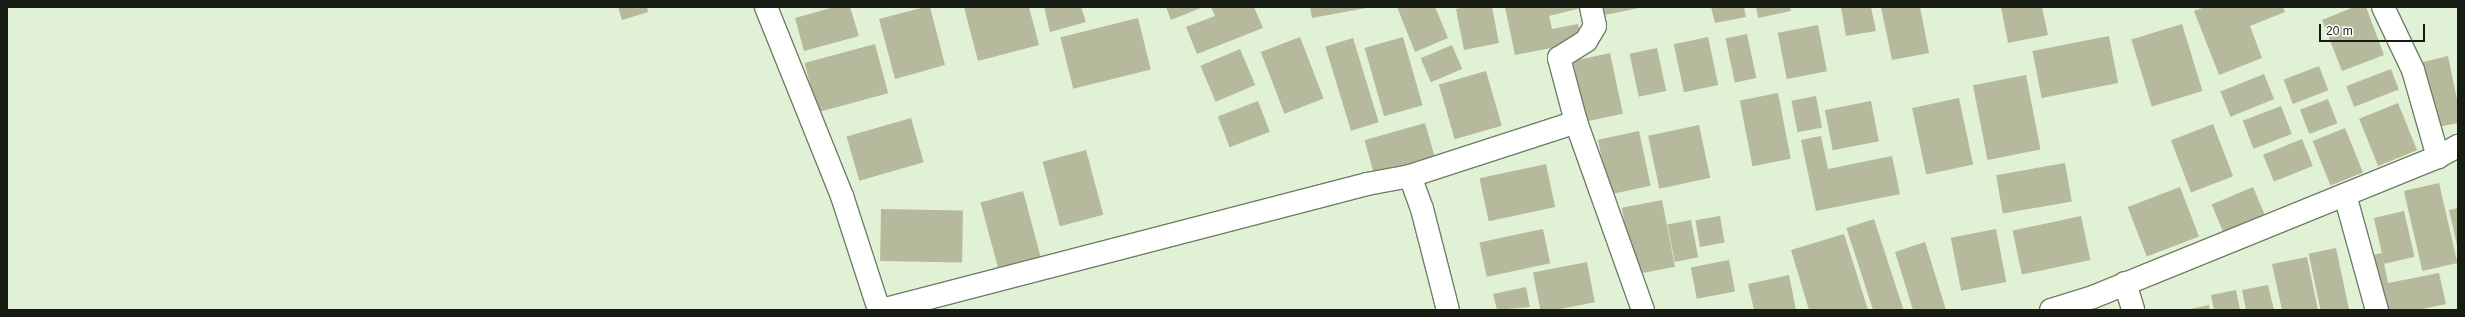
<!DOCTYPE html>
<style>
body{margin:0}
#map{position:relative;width:2465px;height:317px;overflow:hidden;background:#e0f1d5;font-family:Helvetica,sans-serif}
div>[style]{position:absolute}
.building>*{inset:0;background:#b6b99b;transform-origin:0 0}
.roads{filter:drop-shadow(1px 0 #6f7f66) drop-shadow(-1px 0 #6f7f66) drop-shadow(0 1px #6f7f66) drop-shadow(0 -1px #6f7f66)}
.minor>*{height:22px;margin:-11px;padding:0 11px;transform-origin:11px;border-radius:11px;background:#fff}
span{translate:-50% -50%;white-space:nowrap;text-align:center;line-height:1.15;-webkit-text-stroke:3px #fff;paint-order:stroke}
.frame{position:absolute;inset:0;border:8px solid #161c12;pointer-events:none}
.scale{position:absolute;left:2319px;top:24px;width:106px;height:18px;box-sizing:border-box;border:2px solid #161c12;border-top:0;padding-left:5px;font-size:12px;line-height:14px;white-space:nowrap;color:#161c12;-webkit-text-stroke:3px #fff;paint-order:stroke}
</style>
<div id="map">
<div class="building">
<div style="clip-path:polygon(618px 7px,647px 7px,648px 12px,622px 20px)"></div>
<div style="clip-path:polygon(834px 7px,850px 7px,859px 36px,804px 51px,795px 18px)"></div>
<div style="clip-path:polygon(925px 7px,930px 7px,945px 65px,895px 79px,879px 19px)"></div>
<div style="clip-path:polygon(964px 7px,1029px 7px,1039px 45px,978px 61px)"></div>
<div style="clip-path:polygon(1044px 7px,1081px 7px,1086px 22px,1050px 32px)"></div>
<div style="clip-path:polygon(1166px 7px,1203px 7px,1171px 20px)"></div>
<div style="clip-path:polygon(1211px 7px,1254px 7px,1263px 28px,1197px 54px,1186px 27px,1215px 16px)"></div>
<div style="clip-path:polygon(1310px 7px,1366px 7px,1366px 8px,1312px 18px)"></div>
<div style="clip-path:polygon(1397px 7px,1435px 7px,1448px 38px,1415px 52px)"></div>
<div style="clip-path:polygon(1464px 7px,1492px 7px,1499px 43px,1464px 50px,1456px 9px)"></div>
<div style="clip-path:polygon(1505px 7px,1585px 7px,1549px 16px,1552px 29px,1578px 24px,1582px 42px,1515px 55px)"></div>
<div style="clip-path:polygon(1599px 7px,1639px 7px,1639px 8px,1600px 16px)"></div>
<div style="clip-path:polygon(1711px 7px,1744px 7px,1746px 17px,1715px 23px)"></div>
<div style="clip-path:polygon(1756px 7px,1790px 7px,1791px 11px,1758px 18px)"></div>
<div style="clip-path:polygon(1841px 7px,1871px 7px,1876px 31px,1846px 36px)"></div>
<div style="clip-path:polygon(1881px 7px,1920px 7px,1929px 53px,1892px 60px)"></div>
<div style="clip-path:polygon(2001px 7px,2042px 7px,2048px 35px,2008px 43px)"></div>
<div style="clip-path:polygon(2205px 7px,2283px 7px,2285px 12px,2250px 26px,2262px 58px,2219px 75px,2194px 11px)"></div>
<div style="clip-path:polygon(2354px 7px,2366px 7px,2384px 55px,2342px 71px,2322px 20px)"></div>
<div style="left:1138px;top:18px;width:53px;height:80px;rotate:76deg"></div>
<div style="left:2182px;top:24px;width:70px;height:53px;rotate:73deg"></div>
<div style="left:1818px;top:25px;width:47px;height:41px;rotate:79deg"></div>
<div style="left:1747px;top:34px;width:45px;height:22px;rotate:78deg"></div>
<div style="left:2109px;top:36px;width:48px;height:78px;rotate:79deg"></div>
<div style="left:1300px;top:37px;width:66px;height:42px;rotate:69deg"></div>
<div style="left:1403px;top:37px;width:71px;height:40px;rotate:74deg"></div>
<div style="left:1708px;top:37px;width:49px;height:35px;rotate:78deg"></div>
<div style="left:1353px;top:38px;width:88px;height:29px;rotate:73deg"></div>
<div style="left:875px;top:44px;width:51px;height:73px;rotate:75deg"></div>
<div style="left:1452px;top:45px;width:26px;height:34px;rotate:67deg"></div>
<div style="left:1657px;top:48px;width:44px;height:28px;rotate:78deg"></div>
<div style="left:1240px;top:49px;width:39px;height:43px;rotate:67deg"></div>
<div style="left:1610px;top:53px;width:62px;height:38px;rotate:78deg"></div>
<div style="clip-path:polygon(2448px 56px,2458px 104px,2458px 123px,2433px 128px,2419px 63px)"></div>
<div style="left:2319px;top:66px;width:26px;height:38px;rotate:69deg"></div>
<div style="left:2391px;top:69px;width:22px;height:48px;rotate:69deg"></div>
<div style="left:1486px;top:71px;width:57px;height:49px;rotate:74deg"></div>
<div style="left:2264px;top:74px;width:27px;height:47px;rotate:68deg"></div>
<div style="left:2026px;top:75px;width:76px;height:54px;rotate:79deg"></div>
<div style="left:1778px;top:93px;width:67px;height:39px;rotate:79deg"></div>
<div style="left:1816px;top:96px;width:32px;height:25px;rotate:79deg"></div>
<div style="left:1959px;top:98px;width:68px;height:48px;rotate:78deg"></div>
<div style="left:2328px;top:99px;width:26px;height:30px;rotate:69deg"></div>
<div style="left:1258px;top:101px;width:33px;height:43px;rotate:69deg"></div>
<div style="left:1871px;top:101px;width:41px;height:47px;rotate:79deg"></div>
<div style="left:2398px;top:103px;width:51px;height:42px;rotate:68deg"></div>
<div style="left:2281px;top:106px;width:30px;height:41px;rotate:69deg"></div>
<div style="left:911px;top:118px;width:46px;height:67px;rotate:74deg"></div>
<div style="left:1425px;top:123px;width:40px;height:63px;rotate:74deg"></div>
<div style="left:2213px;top:124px;width:56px;height:45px;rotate:69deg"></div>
<div style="left:1699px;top:125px;width:54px;height:52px;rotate:78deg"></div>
<div style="left:2345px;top:128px;width:48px;height:35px;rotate:68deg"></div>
<div style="left:1639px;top:131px;width:56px;height:42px;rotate:78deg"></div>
<div style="clip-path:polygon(1821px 136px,1828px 169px,1892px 156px,1900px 194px,1816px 211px,1801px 140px)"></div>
<div style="left:2302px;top:139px;width:29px;height:42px;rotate:68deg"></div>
<div style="left:1086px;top:150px;width:67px;height:45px;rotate:75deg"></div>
<div style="left:2065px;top:163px;width:39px;height:70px;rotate:80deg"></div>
<div style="left:1546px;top:164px;width:44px;height:68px;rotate:78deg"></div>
<div style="left:2439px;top:183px;width:82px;height:36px;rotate:77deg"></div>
<div style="left:2180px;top:187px;width:53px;height:56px;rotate:69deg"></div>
<div style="left:2253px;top:187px;width:36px;height:45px;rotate:67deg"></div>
<div style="left:1023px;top:191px;width:68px;height:44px;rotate:75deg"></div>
<div style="left:1662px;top:200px;width:68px;height:41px;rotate:79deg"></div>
<div style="clip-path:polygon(2458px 208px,2458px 245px,2457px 245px,2449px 210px)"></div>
<div style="left:881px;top:209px;width:82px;height:52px;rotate:1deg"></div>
<div style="left:2404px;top:211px;width:47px;height:31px;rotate:77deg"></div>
<div style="left:1720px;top:216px;width:27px;height:25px;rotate:80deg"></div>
<div style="left:2081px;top:216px;width:45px;height:70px;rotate:78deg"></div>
<div style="left:1874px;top:219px;width:96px;height:29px;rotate:72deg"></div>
<div style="left:1691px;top:220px;width:38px;height:24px;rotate:79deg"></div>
<div style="left:1543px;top:229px;width:35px;height:65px;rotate:78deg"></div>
<div style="left:1996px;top:229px;width:54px;height:46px;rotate:79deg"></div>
<div style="clip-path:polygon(1844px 234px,1868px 310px,1809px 310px,1791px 250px)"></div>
<div style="clip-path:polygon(1925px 242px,1946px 310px,1913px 310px,1895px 252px)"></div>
<div style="left:2336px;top:248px;width:63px;height:28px;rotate:78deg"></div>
<div style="clip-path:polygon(2382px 253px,2388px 283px,2439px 273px,2446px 304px,2418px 310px,2380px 310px,2368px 256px)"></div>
<div style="clip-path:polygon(2307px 257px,2318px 310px,2282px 310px,2272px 264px)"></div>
<div style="left:1729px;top:260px;width:32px;height:39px;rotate:79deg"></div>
<div style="left:1587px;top:262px;width:41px;height:55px;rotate:79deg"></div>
<div style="clip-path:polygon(1789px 275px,1796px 310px,1754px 310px,1748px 284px)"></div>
<div style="clip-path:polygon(2268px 285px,2274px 310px,2246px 310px,2242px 290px)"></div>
<div style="clip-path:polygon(1526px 287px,1530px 307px,1497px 310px,1493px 294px)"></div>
<div style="clip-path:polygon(2236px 290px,2240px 310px,2214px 310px,2211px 295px)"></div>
<div style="clip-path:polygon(2209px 305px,2210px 310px,2191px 310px,2190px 309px)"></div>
</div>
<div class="roads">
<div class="minor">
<div style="left:766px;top:7px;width:204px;rotate:68.1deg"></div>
<div style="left:842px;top:196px;width:120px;rotate:72deg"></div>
<div style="left:1591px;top:7px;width:19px;rotate:78deg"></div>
<div style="left:1595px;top:26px;width:17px;rotate:121deg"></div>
<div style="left:1586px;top:41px;width:32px;rotate:148deg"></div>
<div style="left:1559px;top:58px;width:66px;rotate:75.1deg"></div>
<div style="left:1576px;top:122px;width:200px;rotate:70.4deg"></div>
<div style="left:2383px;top:7px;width:70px;rotate:64.5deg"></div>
<div style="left:2413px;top:70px;width:91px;rotate:74deg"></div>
<div style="left:1410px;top:176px;width:175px;rotate:-18deg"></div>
<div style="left:2345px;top:195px;width:119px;rotate:74.5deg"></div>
<div style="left:2125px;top:283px;width:28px;rotate:73deg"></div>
<div style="left:882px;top:310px;width:501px;rotate:-14.56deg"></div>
<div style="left:1367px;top:184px;width:44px;rotate:-10.5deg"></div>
<div style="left:1410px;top:176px;width:35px;rotate:70deg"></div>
<div style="left:1422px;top:209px;width:104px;rotate:75.6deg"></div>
<div style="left:2051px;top:310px;width:44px;rotate:-17.2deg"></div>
<div style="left:2093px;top:297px;width:372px;rotate:-22.1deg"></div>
<div style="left:2438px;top:157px;width:23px;rotate:-29deg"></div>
</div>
</div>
<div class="frame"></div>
<div class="scale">20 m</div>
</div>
